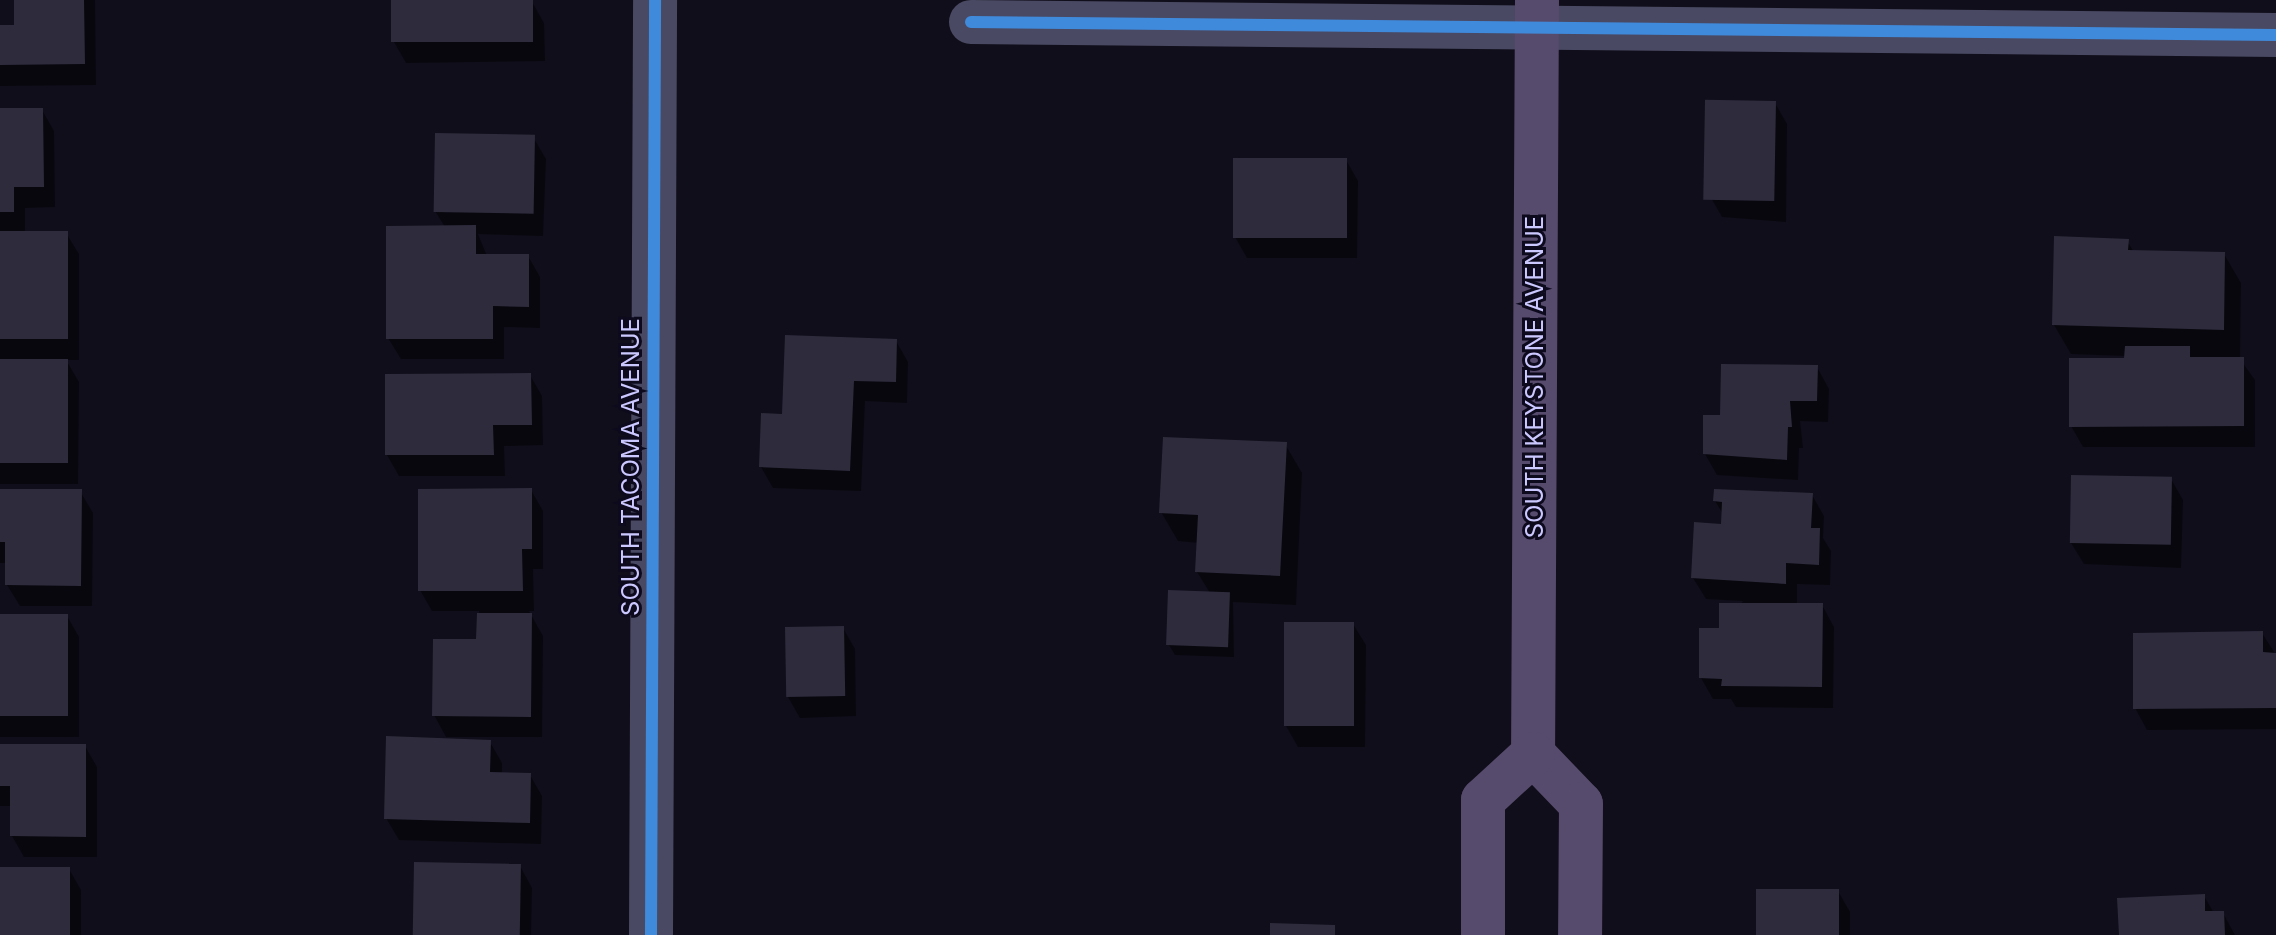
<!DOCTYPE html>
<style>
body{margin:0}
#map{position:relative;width:2276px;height:935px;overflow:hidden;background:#100e1a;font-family:Inter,sans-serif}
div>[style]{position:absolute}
.shadow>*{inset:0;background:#0007}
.building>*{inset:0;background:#2e2b3d;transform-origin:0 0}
.minor>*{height:44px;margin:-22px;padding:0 22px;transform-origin:22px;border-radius:22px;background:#494963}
.major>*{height:44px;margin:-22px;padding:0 22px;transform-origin:22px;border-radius:22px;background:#574b6d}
.cycleway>*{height:12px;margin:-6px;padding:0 6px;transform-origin:6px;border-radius:6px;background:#408adc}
span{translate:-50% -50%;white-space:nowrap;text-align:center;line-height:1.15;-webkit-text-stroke:6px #0d0a1e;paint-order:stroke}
.street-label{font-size:24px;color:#cbc7ff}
</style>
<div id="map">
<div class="shadow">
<div style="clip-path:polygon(16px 0,95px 0,96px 85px,0 86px,0 27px,16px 27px)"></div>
<div style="clip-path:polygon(393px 0,532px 2px,544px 23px,545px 61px,406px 63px,394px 42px)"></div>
<div style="clip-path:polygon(1775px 103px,1787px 124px,1786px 222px,1722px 217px,1710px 196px)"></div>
<div style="clip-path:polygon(0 110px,42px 110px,54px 131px,55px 207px,25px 208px,25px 233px,66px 233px,79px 254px,79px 360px,66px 360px,79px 382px,78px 484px,0 484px)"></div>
<div style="clip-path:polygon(533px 137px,546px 159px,543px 236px,478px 234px,487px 256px,528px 256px,540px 277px,540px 328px,504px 327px,504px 359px,401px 359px,388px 338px,445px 227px,435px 211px)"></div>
<div style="clip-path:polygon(1346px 160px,1358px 181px,1357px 258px,1247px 258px,1235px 237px)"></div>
<div style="clip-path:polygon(2127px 241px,2134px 252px,2224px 254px,2241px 283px,2240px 359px,2255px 380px,2255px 447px,2083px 447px,2071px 426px,2126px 356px,2071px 354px,2054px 325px)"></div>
<div style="clip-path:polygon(896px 341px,908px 362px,907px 403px,865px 401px,861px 491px,773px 488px,761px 467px)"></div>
<div style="clip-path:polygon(1817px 367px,1829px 389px,1828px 422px,1800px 421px,1803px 448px,1799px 448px,1798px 480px,1717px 475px,1705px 454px,1722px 417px)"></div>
<div style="clip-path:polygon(530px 375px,542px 396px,543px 445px,504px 446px,505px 476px,399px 476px,387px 455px)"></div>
<div style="clip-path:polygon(1285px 444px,1302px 473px,1296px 605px,1233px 602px,1234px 657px,1175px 655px,1169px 645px,1210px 593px,1197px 572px,1199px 543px,1178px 541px,1161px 512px)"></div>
<div style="clip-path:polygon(2171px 479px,2183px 500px,2181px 568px,2084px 564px,2071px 543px)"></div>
<div style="clip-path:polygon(531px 490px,543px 511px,543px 569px,533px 569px,534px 611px,529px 611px,543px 636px,542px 737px,446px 737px,434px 715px,478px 641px,479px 611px,432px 611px,420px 590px)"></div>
<div style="clip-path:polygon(0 491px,80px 491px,93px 513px,92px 606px,20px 606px,7px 585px,7px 563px,0 563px)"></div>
<div style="clip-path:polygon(1812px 495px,1824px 516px,1823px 538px,1831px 551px,1830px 585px,1797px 584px,1797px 605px,1822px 605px,1834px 627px,1833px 708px,1736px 707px,1731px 699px,1713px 699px,1701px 678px,1721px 630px,1743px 601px,1706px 599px,1693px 578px,1723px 526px,1723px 514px,1715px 501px)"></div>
<div style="clip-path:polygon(0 616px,67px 616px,79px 637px,79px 737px,0 737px)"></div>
<div style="clip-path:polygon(1353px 624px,1366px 645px,1365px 747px,1298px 747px,1286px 726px)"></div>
<div style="clip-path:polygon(843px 628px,855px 649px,856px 716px,800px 718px,788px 697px)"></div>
<div style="clip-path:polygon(2262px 633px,2276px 655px,2276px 729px,2147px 730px,2135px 708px)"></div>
<div style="clip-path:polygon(490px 742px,502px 763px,502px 774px,530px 775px,542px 796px,541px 844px,399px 840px,386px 818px)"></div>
<div style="clip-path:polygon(0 746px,85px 746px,97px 767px,97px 857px,24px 857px,12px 836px,12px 806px,0 806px)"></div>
<div style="clip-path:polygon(520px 866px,532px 888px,531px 935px,414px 935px)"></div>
<div style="clip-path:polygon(0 869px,69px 869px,81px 890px,81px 935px,0 935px)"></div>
<div style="clip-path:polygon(1838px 891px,1850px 912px,1850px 935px,1758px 935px)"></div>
<div style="clip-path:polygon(2204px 896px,2214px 913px,2223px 913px,2235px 935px,2121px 935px)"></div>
</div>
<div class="building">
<div style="clip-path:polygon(14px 0,84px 0,85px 64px,0 65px,0 25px,14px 25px)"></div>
<div style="left:391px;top:0;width:142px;height:42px"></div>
<div style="left:1776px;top:101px;width:100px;height:71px;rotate:91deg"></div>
<div style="clip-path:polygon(0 108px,43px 108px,44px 187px,14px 187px,14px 212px,0 212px)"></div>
<div style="left:435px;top:133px;width:100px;height:79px;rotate:1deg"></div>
<div style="left:1233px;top:158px;width:114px;height:80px"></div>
<div style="clip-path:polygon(476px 225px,476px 254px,529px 254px,529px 307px,493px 306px,493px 339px,386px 339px,386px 226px)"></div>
<div style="left:68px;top:231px;width:108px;height:68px;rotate:90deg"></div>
<div style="clip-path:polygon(2054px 236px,2129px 239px,2128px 250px,2225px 252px,2224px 330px,2052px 325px)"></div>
<div style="clip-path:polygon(785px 335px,897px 339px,896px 382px,854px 381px,850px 471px,759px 467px,761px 413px,782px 414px)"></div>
<div style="clip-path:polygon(2125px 346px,2190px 346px,2190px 357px,2244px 357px,2244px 426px,2069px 427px,2069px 358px,2124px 358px)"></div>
<div style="left:0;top:359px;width:68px;height:104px"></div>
<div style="clip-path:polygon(1721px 364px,1818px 365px,1817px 401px,1790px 401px,1792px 427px,1788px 427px,1787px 460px,1703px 454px,1703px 415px,1720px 415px)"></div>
<div style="clip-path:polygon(531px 373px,532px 425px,493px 425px,494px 455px,385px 455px,385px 374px)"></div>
<div style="clip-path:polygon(1163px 437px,1287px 442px,1280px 576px,1195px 572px,1198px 515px,1159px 513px)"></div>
<div style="left:2071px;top:475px;width:101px;height:68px;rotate:1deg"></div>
<div style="clip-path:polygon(532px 488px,532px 549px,522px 549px,523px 591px,418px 591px,418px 489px)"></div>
<div style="clip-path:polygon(0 489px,82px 489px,81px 586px,5px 585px,5px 542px,0 542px)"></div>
<div style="clip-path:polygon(1714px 489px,1813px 493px,1811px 528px,1820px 528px,1819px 565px,1786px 563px,1786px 584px,1691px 578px,1694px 522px,1721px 524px,1722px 502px,1713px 501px)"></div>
<div style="left:1168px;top:590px;width:62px;height:55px;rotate:2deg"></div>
<div style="clip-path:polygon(1719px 603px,1823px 603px,1822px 687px,1721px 686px,1722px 679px,1699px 678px,1699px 628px,1719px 628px)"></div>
<div style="clip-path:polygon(477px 613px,532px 613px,531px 717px,432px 716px,433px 639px,476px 639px)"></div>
<div style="left:0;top:614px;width:68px;height:102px"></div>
<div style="left:1284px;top:622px;width:70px;height:104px"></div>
<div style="left:844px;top:626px;width:70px;height:59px;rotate:89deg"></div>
<div style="clip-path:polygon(2263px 631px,2263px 652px,2276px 653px,2276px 708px,2133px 709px,2133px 633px)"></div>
<div style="clip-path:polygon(386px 736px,491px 740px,490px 772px,531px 773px,530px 823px,384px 819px)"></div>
<div style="clip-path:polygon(0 744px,86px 744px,86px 837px,10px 836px,10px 786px,0 786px)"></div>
<div style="left:414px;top:862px;width:107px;height:73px;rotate:1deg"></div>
<div style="left:0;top:867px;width:70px;height:68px"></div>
<div style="left:1756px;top:889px;width:83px;height:46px"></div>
<div style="clip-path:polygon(2205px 894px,2205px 911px,2224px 911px,2225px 935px,2119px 935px,2117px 898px)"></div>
<div style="clip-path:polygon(1270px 923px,1335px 925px,1335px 935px,1270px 935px)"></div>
</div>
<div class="minor">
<div style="left:971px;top:22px;width:1305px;rotate:0.57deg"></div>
<div style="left:651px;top:935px;width:935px;rotate:-89.75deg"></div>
</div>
<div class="major">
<div style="left:1537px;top:0;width:754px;rotate:90.3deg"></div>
<div style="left:1533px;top:754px;width:69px;rotate:46.2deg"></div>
<div style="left:1581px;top:804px;width:131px;rotate:90.4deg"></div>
<div style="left:1483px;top:935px;width:135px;rotate:-90deg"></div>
<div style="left:1483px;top:800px;width:68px;rotate:-42.6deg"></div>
</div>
<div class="cycleway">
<div style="left:971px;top:22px;width:1305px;rotate:0.57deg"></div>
<div style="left:651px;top:935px;width:935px;rotate:-89.75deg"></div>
</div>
<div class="street-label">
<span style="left:1535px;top:377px;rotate:-90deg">SOUTH KEYSTONE AVENUE</span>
<span style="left:631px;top:467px;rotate:-90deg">SOUTH TACOMA AVENUE</span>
</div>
</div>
